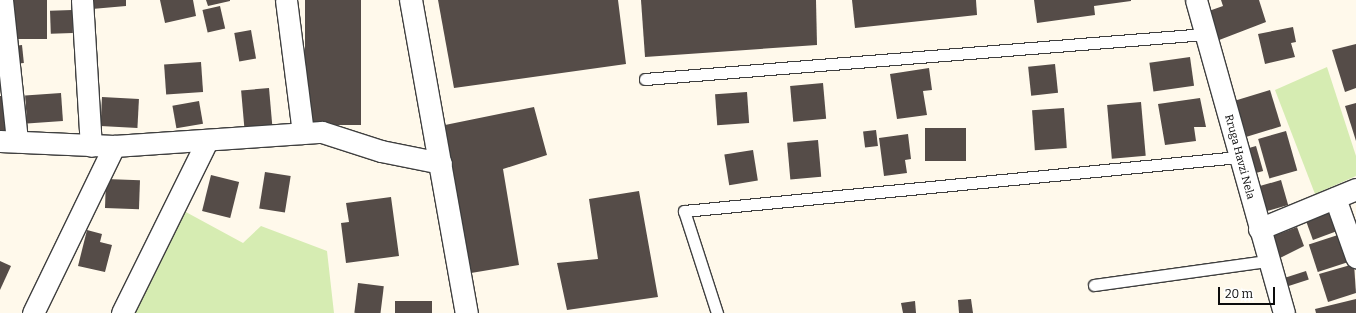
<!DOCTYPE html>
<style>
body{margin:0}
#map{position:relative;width:1356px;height:313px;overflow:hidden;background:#fff9eb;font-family:Bitter,serif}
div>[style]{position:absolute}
.green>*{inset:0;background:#d6ecb2}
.building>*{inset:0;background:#554c48;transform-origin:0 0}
.roads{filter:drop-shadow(1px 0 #3f3f3f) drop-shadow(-1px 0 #3f3f3f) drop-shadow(0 1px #3f3f3f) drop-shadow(0 -1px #3f3f3f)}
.service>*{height:11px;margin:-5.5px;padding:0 5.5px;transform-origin:5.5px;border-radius:5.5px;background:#fff}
.minor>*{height:21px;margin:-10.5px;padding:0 10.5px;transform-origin:10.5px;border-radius:10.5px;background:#fff}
.tertiary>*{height:22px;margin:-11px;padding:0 11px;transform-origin:11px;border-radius:11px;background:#fff}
span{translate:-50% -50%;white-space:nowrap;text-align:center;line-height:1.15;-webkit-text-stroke:4px #fff;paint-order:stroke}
.street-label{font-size:11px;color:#0c0c0c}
.scale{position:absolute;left:1218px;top:287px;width:57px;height:18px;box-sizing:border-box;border:2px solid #0c0c0c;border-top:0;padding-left:5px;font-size:12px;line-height:14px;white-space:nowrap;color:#0c0c0c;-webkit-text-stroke:3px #fff;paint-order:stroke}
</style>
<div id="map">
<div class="green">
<div style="clip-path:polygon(1327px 67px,1356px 156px,1356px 176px,1315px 194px,1275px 90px)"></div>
<div style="clip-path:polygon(184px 211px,243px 243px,261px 226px,327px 251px,334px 313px,134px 313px)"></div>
</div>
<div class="building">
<div style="left:8px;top:0;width:39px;height:39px"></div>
<div style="clip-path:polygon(92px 0,126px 0,126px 6px,92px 9px)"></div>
<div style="clip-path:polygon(160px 0,193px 0,196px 16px,165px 23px)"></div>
<div style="clip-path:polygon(206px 0,230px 0,230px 1px,208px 6px)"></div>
<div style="left:305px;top:0;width:56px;height:125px"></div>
<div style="clip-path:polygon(438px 0,618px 0,626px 64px,454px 88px)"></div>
<div style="clip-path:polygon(641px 0,816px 0,817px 45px,645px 57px)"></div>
<div style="clip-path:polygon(852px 0,976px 0,977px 15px,855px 28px)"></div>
<div style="clip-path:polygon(1034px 0,1131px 0,1131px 1px,1094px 6px,1095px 15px,1037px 23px)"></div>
<div style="clip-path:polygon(1221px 0,1259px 0,1266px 22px,1214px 42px,1206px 12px,1223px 6px)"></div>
<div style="left:220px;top:6px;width:23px;height:18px;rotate:77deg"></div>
<div style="left:72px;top:10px;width:23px;height:22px;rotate:88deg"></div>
<div style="clip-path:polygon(1293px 27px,1296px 42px,1291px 43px,1295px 57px,1265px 64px,1258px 34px)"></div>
<div style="left:251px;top:30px;width:29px;height:17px;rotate:80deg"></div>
<div style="clip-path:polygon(1356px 44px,1356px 88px,1345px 92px,1332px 50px)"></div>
<div style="left:22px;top:45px;width:18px;height:11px;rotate:84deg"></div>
<div style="left:1190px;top:57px;width:29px;height:41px;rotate:82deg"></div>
<div style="left:201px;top:62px;width:30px;height:37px;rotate:86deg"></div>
<div style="left:1055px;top:64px;width:29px;height:27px;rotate:84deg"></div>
<div style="clip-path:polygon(929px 68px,932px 90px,923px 91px,927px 115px,897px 119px,890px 74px)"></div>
<div style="left:823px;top:83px;width:36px;height:33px;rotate:85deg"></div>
<div style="left:269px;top:88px;width:37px;height:28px;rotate:85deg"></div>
<div style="left:1270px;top:90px;width:38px;height:36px;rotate:73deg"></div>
<div style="left:747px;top:92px;width:31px;height:32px;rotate:86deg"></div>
<div style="left:61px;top:93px;width:28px;height:36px;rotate:86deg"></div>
<div style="clip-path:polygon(0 96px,5px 96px,7px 131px,0 131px)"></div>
<div style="left:102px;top:97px;width:37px;height:29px;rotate:3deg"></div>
<div style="clip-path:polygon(1200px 98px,1206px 127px,1194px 127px,1196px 141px,1165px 145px,1158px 104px)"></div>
<div style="left:199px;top:101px;width:23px;height:27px;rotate:80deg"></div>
<div style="left:1141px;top:102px;width:54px;height:34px;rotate:85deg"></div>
<div style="clip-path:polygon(1356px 103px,1356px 141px,1345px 106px)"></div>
<div style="clip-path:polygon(534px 107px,547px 155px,503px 169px,519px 265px,471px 273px,445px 125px)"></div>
<div style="left:1064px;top:108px;width:40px;height:32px;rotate:86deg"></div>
<div style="left:966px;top:128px;width:33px;height:41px;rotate:90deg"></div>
<div style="left:876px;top:130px;width:16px;height:13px;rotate:83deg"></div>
<div style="left:1286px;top:131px;width:41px;height:29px;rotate:74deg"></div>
<div style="clip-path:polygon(908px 134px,911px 159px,905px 160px,907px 173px,884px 176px,879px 138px)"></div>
<div style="left:818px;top:140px;width:37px;height:31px;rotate:85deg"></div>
<div style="left:1256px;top:146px;width:26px;height:13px;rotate:74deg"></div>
<div style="left:753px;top:150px;width:31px;height:29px;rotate:81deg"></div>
<div style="left:265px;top:172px;width:26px;height:37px;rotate:9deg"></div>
<div style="left:211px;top:175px;width:29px;height:37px;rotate:14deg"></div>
<div style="left:106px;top:179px;width:34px;height:29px;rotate:2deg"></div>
<div style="left:1281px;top:180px;width:26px;height:23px;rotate:74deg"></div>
<div style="clip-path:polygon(639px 191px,658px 297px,567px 310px,557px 263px,598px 259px,589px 199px)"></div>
<div style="clip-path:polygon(391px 197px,399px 256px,346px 263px,341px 223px,349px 222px,346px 203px)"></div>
<div style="left:1330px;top:205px;width:27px;height:28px;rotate:70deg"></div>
<div style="clip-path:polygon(1297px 227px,1304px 246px,1276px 260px,1268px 238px)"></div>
<div style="clip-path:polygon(87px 230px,102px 234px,100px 242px,112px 245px,105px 272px,78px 266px)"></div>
<div style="left:1344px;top:233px;width:29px;height:37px;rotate:72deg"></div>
<div style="clip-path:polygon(0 261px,11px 266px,0 290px)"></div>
<div style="clip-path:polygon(1354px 264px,1356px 293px,1328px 302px,1319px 274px)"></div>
<div style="left:1306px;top:271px;width:9px;height:22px;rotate:72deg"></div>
<div style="left:358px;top:283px;width:26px;height:30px;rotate:7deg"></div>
<div style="clip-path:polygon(971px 299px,973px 313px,959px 313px,958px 300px)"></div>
<div style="clip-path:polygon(1356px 299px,1356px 313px,1316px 313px,1315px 309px)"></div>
<div style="left:432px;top:301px;width:12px;height:37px;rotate:90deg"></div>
<div style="clip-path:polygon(915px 301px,916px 313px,903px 313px,901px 303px)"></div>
</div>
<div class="roads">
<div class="service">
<div style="left:645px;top:79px;width:563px;rotate:-4.59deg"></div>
<div style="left:1094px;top:285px;width:176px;rotate:-7.9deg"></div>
<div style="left:717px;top:313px;width:107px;rotate:-107.9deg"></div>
<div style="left:684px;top:211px;width:558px;rotate:-5.56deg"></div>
</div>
<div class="minor">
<div style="left:2px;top:0;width:142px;rotate:83.9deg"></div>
<div style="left:82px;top:0;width:146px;rotate:86.5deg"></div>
<div style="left:286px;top:0;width:134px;rotate:82.7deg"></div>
<div style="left:1196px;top:0;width:325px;rotate:74.3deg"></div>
<div style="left:0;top:141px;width:114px;rotate:2.5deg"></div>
<div style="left:114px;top:146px;width:208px;rotate:-3.9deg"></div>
<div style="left:322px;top:132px;width:62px;rotate:17.9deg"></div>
<div style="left:381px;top:151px;width:61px;rotate:11.3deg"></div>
<div style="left:1335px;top:198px;width:63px;rotate:70.4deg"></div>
<div style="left:1259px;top:229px;width:105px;rotate:-22.4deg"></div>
<div style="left:33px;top:313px;width:186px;rotate:-64.1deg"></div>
<div style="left:122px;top:313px;width:190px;rotate:-63.7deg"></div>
</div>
<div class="tertiary">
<div style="left:411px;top:0;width:318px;rotate:79.9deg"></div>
</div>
</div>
<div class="street-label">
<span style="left:1239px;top:157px;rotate:75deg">Rruga Havzi Nela</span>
</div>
<div class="scale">20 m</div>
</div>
